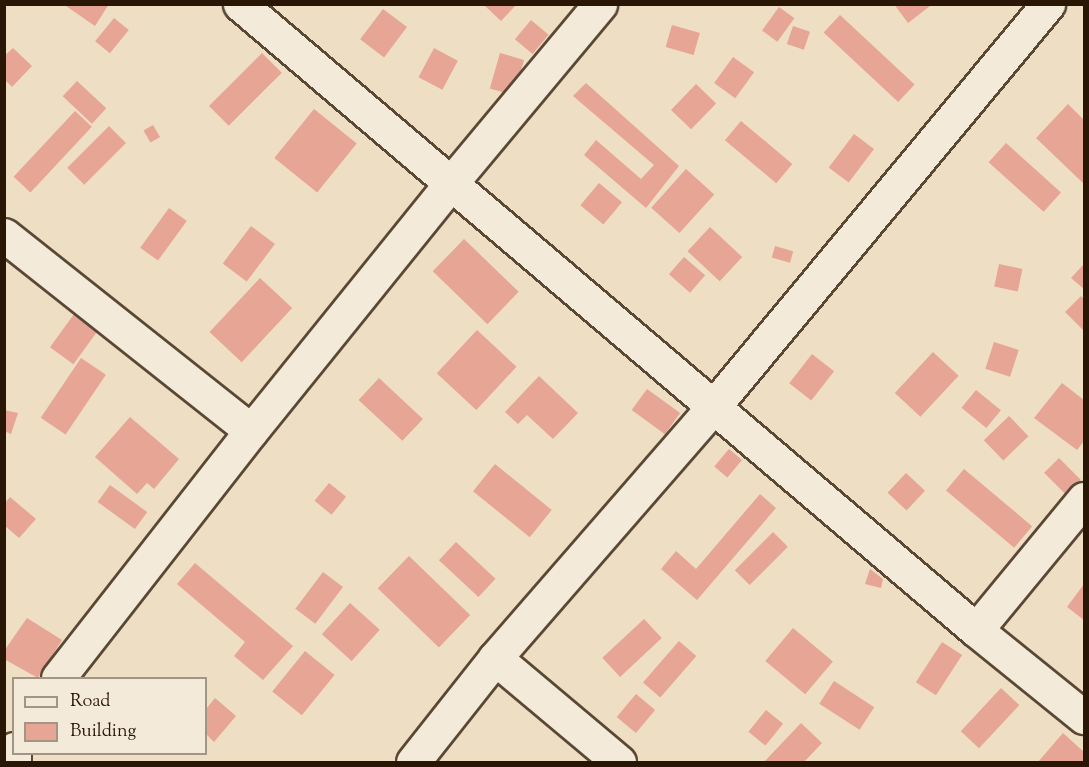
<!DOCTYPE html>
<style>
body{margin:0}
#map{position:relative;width:1089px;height:767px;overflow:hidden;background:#eedec4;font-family:"Sorts Mill Goudy",serif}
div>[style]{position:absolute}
.building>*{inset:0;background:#e6a595;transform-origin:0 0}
.roads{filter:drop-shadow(2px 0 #5a4835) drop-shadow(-2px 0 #5a4835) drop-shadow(0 2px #5a4835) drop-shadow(0 -2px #5a4835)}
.street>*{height:33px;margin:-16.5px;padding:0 16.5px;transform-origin:16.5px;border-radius:16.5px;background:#f4ead9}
span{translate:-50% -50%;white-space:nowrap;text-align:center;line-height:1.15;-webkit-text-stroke:5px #f4ead9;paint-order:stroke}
.frame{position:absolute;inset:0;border:6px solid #291605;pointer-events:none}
.legend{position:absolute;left:12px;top:677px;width:195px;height:78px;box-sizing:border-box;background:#f4ead9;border:2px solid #a39584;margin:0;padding:8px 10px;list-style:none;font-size:18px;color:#291605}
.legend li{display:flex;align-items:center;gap:12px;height:30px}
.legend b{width:30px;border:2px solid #a39584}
</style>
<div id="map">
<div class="building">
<div style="clip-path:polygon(63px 4px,109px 4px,95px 26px)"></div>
<div style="clip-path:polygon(483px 4px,517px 4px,501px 21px)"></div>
<div style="clip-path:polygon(894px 4px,928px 4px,930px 6px,908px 23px)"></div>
<div style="left:779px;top:7px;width:19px;height:29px;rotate:36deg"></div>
<div style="left:383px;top:9px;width:30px;height:38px;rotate:37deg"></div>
<div style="left:840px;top:15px;width:102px;height:24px;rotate:43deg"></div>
<div style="left:114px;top:18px;width:19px;height:30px;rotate:39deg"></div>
<div style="left:531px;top:20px;width:23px;height:25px;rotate:40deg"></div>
<div style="left:672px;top:25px;width:29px;height:23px;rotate:16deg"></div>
<div style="left:793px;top:26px;width:18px;height:19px;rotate:19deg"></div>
<div style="clip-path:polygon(13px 48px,32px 66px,12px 87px,4px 79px,4px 56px)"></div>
<div style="left:434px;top:48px;width:27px;height:33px;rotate:28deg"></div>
<div style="left:262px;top:53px;width:28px;height:75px;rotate:45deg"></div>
<div style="left:500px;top:53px;width:25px;height:37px;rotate:16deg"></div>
<div style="left:733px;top:57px;width:26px;height:32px;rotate:36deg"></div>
<div style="left:77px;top:81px;width:40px;height:21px;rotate:43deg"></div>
<div style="clip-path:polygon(586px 83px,679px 166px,646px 208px,584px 155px,596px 140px,641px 179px,654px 165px,573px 96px)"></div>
<div style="left:696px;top:84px;width:28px;height:36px;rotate:44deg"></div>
<div style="clip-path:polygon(1068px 104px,1084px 120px,1084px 184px,1036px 138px)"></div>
<div style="left:314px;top:109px;width:55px;height:63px;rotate:39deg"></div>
<div style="left:75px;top:111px;width:23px;height:90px;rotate:43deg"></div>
<div style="left:741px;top:121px;width:67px;height:25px;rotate:40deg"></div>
<div style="left:153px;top:125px;width:14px;height:11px;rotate:60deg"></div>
<div style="left:109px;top:126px;width:24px;height:59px;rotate:45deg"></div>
<div style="left:854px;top:134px;width:25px;height:42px;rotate:37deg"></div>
<div style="left:1006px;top:143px;width:74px;height:26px;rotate:42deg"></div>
<div style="left:686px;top:169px;width:38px;height:52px;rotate:42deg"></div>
<div style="left:599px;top:183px;width:30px;height:29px;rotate:40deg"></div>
<div style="left:169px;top:208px;width:22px;height:49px;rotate:36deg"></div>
<div style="left:251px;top:226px;width:30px;height:47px;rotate:37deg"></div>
<div style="left:710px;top:227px;width:44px;height:33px;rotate:43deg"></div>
<div style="left:464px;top:239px;width:76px;height:45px;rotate:44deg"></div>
<div style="left:775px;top:246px;width:19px;height:12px;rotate:16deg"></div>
<div style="left:684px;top:257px;width:28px;height:23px;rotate:41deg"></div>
<div style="left:999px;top:264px;width:24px;height:23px;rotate:12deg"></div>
<div style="clip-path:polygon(1083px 265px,1084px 266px,1084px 289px,1071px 278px)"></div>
<div style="left:260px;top:278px;width:44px;height:74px;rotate:43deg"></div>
<div style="clip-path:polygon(1081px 296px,1084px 299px,1084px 331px,1065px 312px)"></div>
<div style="left:77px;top:310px;width:29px;height:46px;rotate:36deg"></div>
<div style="left:477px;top:330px;width:54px;height:59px;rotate:43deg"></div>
<div style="left:994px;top:342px;width:26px;height:28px;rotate:18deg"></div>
<div style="left:933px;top:352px;width:35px;height:56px;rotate:43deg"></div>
<div style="left:812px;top:354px;width:28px;height:37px;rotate:38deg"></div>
<div style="left:81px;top:358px;width:30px;height:72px;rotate:34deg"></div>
<div style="clip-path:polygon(539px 376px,578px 413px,553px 439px,527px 415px,518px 424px,505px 412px)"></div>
<div style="left:379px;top:378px;width:60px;height:30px;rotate:43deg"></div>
<div style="clip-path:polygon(1062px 383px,1084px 400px,1084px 441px,1077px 450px,1034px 418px)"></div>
<div style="left:647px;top:389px;width:41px;height:26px;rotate:36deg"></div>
<div style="left:976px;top:390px;width:32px;height:23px;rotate:39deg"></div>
<div style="clip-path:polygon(4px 410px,18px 413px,11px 434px,4px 431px)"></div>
<div style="left:1009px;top:416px;width:28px;height:35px;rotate:46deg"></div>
<div style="clip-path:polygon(130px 417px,179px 459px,154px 489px,147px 483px,137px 494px,95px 457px)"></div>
<div style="left:729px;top:449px;width:17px;height:23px;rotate:40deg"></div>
<div style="left:1059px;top:458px;width:31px;height:21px;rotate:45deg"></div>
<div style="left:495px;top:464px;width:73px;height:35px;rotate:39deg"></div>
<div style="left:964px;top:469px;width:89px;height:28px;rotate:40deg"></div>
<div style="left:906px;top:473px;width:26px;height:27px;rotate:43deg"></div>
<div style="left:329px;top:483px;width:22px;height:23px;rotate:39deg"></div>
<div style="left:110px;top:485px;width:46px;height:21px;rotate:36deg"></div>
<div style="clip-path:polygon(760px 494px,776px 508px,697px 600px,661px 569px,676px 551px,696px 569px)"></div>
<div style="clip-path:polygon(10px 497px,36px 519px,19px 538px,4px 525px,4px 504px)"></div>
<div style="left:773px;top:532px;width:21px;height:54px;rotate:45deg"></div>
<div style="left:456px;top:542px;width:54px;height:25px;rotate:43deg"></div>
<div style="left:409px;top:556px;width:85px;height:45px;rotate:44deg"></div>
<div style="clip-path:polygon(195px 563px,293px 646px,263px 680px,234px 656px,245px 642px,177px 584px)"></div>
<div style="clip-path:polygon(870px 569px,883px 579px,881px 588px,865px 584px)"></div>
<div style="left:323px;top:572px;width:25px;height:46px;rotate:37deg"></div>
<div style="clip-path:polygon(1084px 584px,1084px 620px,1067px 607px)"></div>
<div style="left:350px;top:603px;width:40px;height:42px;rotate:42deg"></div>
<div style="clip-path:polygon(27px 618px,62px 640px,38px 678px,4px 659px,4px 651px)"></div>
<div style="left:644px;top:619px;width:26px;height:57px;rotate:47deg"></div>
<div style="left:793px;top:628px;width:52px;height:43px;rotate:40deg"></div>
<div style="left:679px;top:641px;width:23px;height:55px;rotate:41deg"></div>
<div style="left:942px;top:642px;width:24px;height:48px;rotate:33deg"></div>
<div style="left:305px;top:651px;width:38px;height:52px;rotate:39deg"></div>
<div style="left:834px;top:681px;width:48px;height:27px;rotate:33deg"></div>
<div style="left:1001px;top:688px;width:25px;height:59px;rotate:43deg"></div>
<div style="left:636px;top:694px;width:25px;height:30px;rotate:40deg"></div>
<div style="clip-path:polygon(215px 698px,236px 716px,214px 742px,206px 734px,206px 709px)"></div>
<div style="left:766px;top:710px;width:22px;height:28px;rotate:39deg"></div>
<div style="clip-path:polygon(801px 723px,822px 743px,804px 762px,764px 762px)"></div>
<div style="clip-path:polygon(1063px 733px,1084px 752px,1084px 762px,1038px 762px)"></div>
</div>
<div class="roads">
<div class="street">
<div style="left:240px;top:4px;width:966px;rotate:40.38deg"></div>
<div style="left:976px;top:630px;width:139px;rotate:38.9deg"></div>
<div style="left:4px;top:235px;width:315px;rotate:38.4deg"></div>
<div style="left:976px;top:630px;width:170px;rotate:-50.5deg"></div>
<div style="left:495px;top:658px;width:162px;rotate:40deg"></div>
<div style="left:58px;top:678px;width:313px;rotate:-52deg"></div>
<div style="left:251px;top:431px;width:319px;rotate:-51.1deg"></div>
<div style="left:451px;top:183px;width:233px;rotate:-50.2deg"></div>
<div style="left:14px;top:749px;width:13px;rotate:90deg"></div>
<div style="left:413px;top:762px;width:132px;rotate:-51.7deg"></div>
<div style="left:495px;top:658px;width:334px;rotate:-49deg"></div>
<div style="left:714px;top:406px;width:523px;rotate:-50.28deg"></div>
</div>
</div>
<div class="frame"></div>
<ul class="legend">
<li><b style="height:8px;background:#f4ead9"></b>Road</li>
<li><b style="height:16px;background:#e6a595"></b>Building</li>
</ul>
</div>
